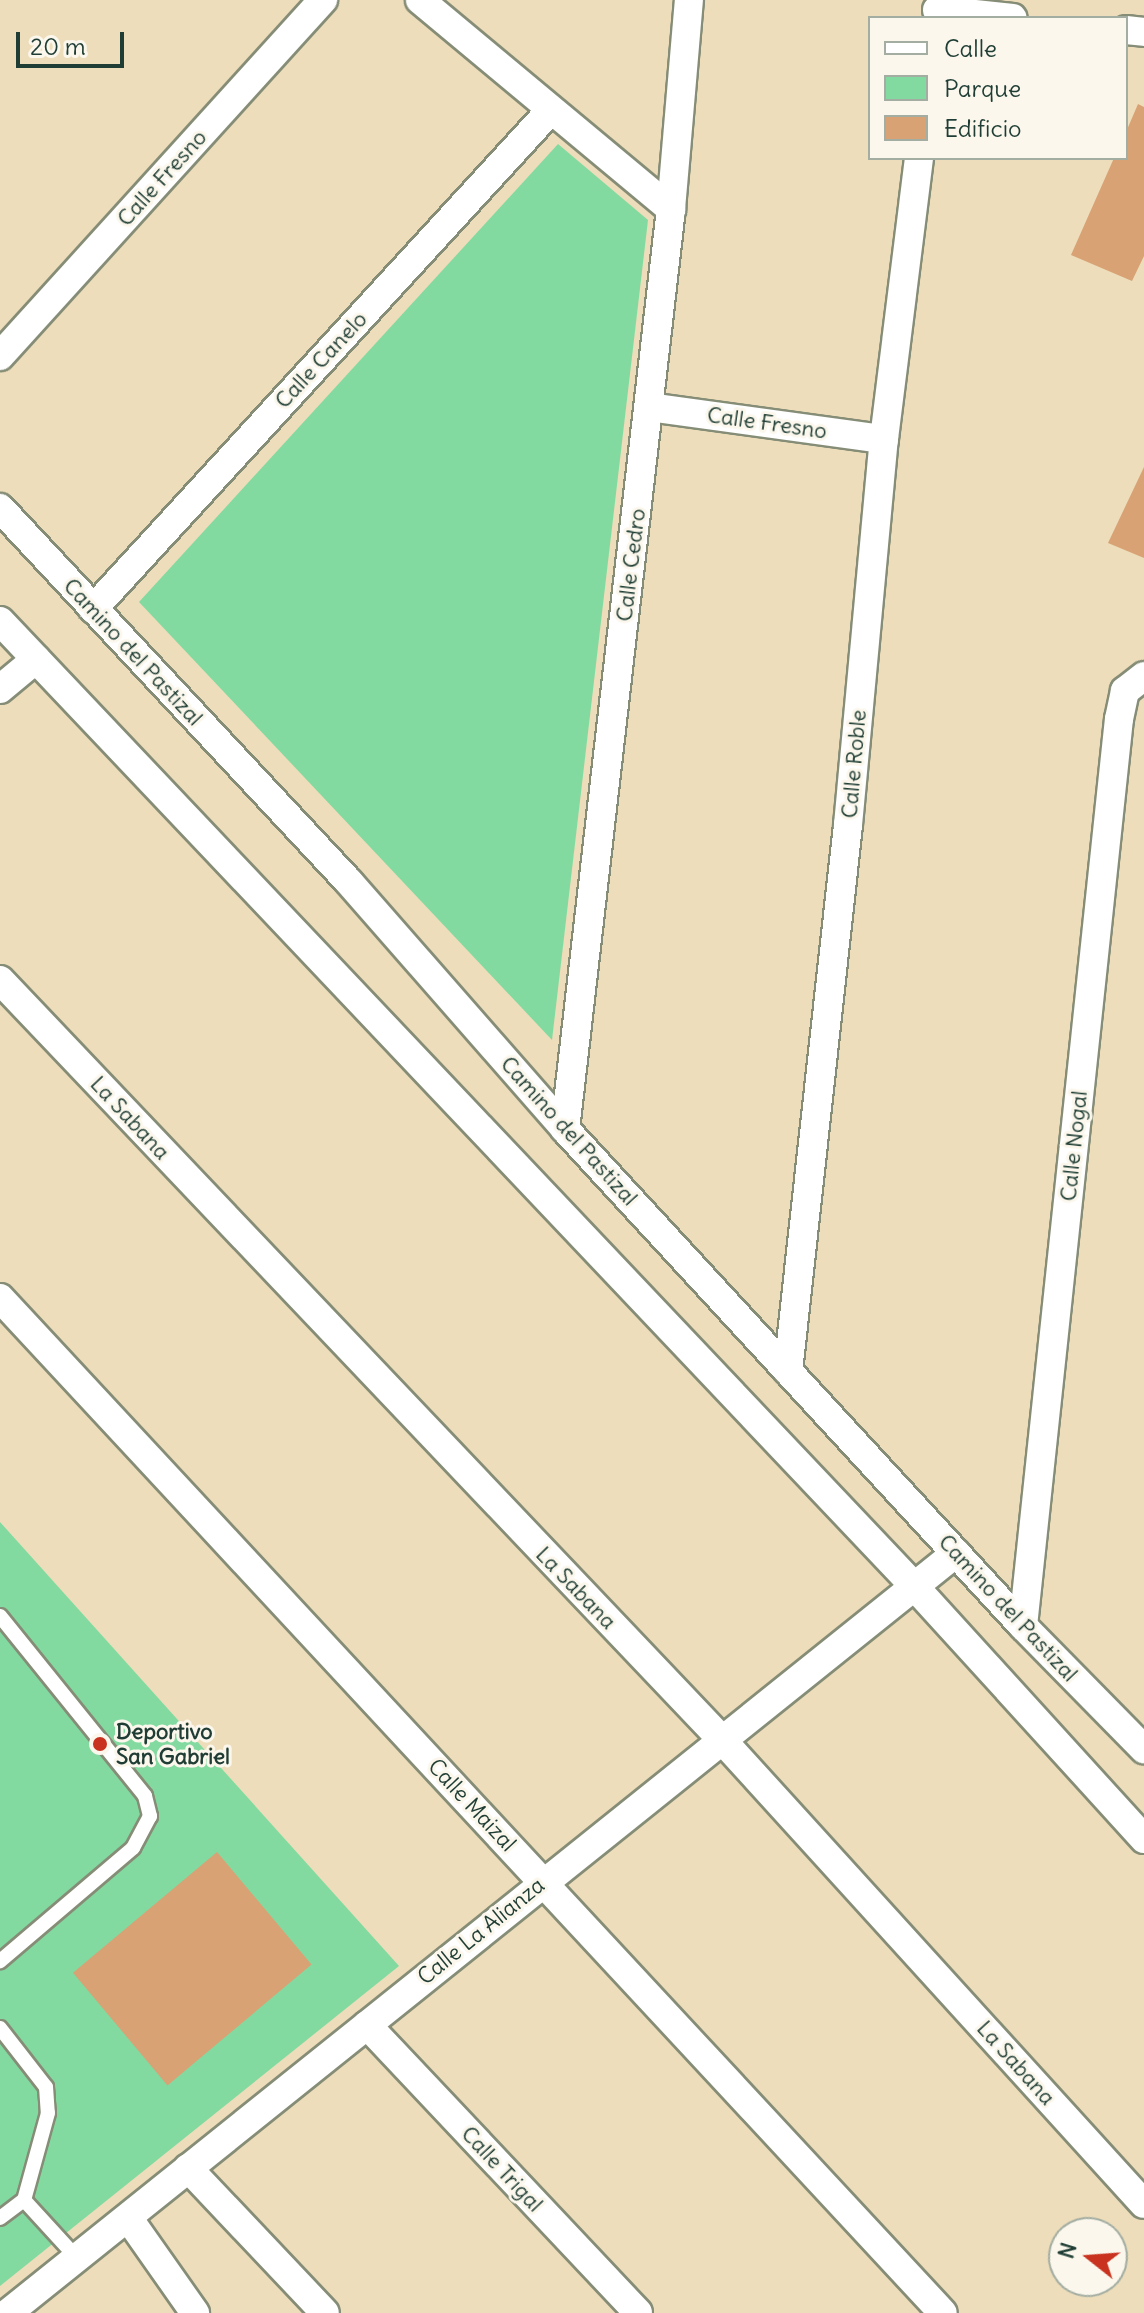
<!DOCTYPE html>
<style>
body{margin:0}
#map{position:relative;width:1144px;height:2313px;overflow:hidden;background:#edddba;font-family:Delius,sans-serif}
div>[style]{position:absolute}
.green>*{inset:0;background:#82daa0}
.building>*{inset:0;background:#d8a275;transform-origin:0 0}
.roads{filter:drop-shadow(2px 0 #868d77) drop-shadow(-2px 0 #868d77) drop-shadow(0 2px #868d77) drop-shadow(0 -2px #868d77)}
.lane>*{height:14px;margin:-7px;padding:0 7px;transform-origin:7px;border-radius:7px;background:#fff}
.street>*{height:28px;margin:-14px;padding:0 14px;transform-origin:14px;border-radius:14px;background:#fff}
.dots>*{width:22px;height:22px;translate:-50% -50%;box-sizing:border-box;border:4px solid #fbf7ec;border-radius:50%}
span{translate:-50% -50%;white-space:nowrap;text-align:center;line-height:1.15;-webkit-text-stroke:6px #fbf7ec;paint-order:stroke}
.street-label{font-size:22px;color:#1f3d34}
.poi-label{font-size:22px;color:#1f3d34;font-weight:700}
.left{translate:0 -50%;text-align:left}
.legend{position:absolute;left:868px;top:16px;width:260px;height:144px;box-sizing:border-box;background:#fbf7ec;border:2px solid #a3ada2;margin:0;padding:10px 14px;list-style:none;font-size:24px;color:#1f3d34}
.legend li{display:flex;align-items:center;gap:16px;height:40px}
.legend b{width:40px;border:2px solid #a3ada2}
.north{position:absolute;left:1048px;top:2217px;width:80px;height:80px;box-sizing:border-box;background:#fbf7ec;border:2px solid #a3ada2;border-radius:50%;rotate:287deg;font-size:22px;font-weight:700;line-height:32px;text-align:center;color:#1f3d34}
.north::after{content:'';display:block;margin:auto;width:28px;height:36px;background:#c8321e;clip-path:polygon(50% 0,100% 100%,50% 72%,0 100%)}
.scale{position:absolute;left:16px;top:32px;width:108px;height:36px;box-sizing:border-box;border:4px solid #1f3d34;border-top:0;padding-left:10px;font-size:24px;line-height:28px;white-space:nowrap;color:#1f3d34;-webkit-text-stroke:6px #fbf7ec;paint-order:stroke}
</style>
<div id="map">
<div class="green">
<div style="clip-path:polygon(558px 144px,648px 220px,552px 1040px,139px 602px)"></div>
<div style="clip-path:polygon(0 1522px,399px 1966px,0 2286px)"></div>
</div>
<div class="building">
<div style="clip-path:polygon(1138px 104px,1144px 107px,1144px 256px,1132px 281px,1071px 255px,1114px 158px,1126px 158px,1126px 132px)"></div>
<div style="clip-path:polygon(1144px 467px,1144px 558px,1108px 543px)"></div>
<div style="left:217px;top:1852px;width:147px;height:188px;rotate:50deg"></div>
</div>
<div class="roads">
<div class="lane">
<div style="left:0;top:1616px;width:231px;rotate:51.1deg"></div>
<div style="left:145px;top:1796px;width:21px;rotate:76deg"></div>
<div style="left:150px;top:1816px;width:36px;rotate:118deg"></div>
<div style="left:133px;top:1848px;width:175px;rotate:139.6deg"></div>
<div style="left:0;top:2028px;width:75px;rotate:52.1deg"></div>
<div style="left:46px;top:2087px;width:26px;rotate:86deg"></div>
<div style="left:48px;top:2113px;width:90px;rotate:105.4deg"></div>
<div style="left:24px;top:2200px;width:79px;rotate:47.6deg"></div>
<div style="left:0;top:2218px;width:30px;rotate:-37deg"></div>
</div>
<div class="street">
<div style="left:420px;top:0;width:327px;rotate:39.8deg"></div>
<div style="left:937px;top:10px;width:76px;rotate:6deg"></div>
<div style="left:1126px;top:30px;width:18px;rotate:6deg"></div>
<div style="left:0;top:356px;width:481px;rotate:-47.8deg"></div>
<div style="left:649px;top:407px;width:237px;rotate:7.8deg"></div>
<div style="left:0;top:508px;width:512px;rotate:46.98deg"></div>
<div style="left:349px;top:882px;width:328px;rotate:48.8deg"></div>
<div style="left:565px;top:1129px;width:676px;rotate:47.34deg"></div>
<div style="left:1023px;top:1626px;width:173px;rotate:45.5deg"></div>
<div style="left:93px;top:609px;width:674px;rotate:-47.46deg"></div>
<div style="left:0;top:621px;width:1329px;rotate:46.55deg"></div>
<div style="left:914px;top:1586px;width:342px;rotate:47.7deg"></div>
<div style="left:0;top:689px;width:47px;rotate:-39.8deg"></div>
<div style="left:0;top:980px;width:1051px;rotate:46.46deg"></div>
<div style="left:724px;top:1742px;width:624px;rotate:47.73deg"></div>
<div style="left:565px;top:1129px;width:926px;rotate:-83.43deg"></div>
<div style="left:671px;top:209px;width:210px;rotate:-85.1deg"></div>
<div style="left:0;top:1298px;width:1385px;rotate:47.11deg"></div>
<div style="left:788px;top:1371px;width:549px;rotate:-83.73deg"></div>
<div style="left:848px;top:825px;width:388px;rotate:-84.7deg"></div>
<div style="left:884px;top:439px;width:283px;rotate:-82.9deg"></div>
<div style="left:1023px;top:1626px;width:912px;rotate:-83.96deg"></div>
<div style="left:1119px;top:719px;width:29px;rotate:-78deg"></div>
<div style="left:1125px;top:691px;width:24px;rotate:-38deg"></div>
<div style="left:367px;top:2025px;width:395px;rotate:46.7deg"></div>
<div style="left:188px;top:2168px;width:199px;rotate:46.6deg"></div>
<div style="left:129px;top:2219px;width:115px;rotate:54.9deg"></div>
<div style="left:8px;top:2313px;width:1215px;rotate:-38.72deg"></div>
</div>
</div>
<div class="dots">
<div style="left:100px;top:1744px;background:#c8321e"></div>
</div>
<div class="street-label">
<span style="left:162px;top:178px;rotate:-48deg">Calle Fresno</span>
<span style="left:321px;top:360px;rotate:-47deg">Calle Canelo</span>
<span style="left:767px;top:423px;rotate:8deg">Calle Fresno</span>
<span style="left:631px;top:565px;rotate:-83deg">Calle Cedro</span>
<span style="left:133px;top:652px;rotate:47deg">Camino del Pastizal</span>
<span style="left:854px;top:764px;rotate:-85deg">Calle Roble</span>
<span style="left:130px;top:1118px;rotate:47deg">La Sabana</span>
<span style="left:569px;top:1131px;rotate:48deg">Camino del Pastizal</span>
<span style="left:1074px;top:1146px;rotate:-84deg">Calle Nogal</span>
<span style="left:576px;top:1588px;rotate:46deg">La Sabana</span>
<span style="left:1008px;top:1608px;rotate:47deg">Camino del Pastizal</span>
<span style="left:472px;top:1805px;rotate:47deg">Calle Maizal</span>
<span style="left:481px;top:1931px;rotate:-39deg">Calle La Alianza</span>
<span style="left:1016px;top:2063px;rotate:48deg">La Sabana</span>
<span style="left:502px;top:2169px;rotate:47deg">Calle Trigal</span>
</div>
<div class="poi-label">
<span class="left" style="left:116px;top:1744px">Deportivo<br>San Gabriel</span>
</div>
<ul class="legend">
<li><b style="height:10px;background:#fff"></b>Calle</li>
<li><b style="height:22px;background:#82daa0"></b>Parque</li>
<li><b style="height:22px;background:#d8a275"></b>Edificio</li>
</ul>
<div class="north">N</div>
<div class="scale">20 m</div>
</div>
